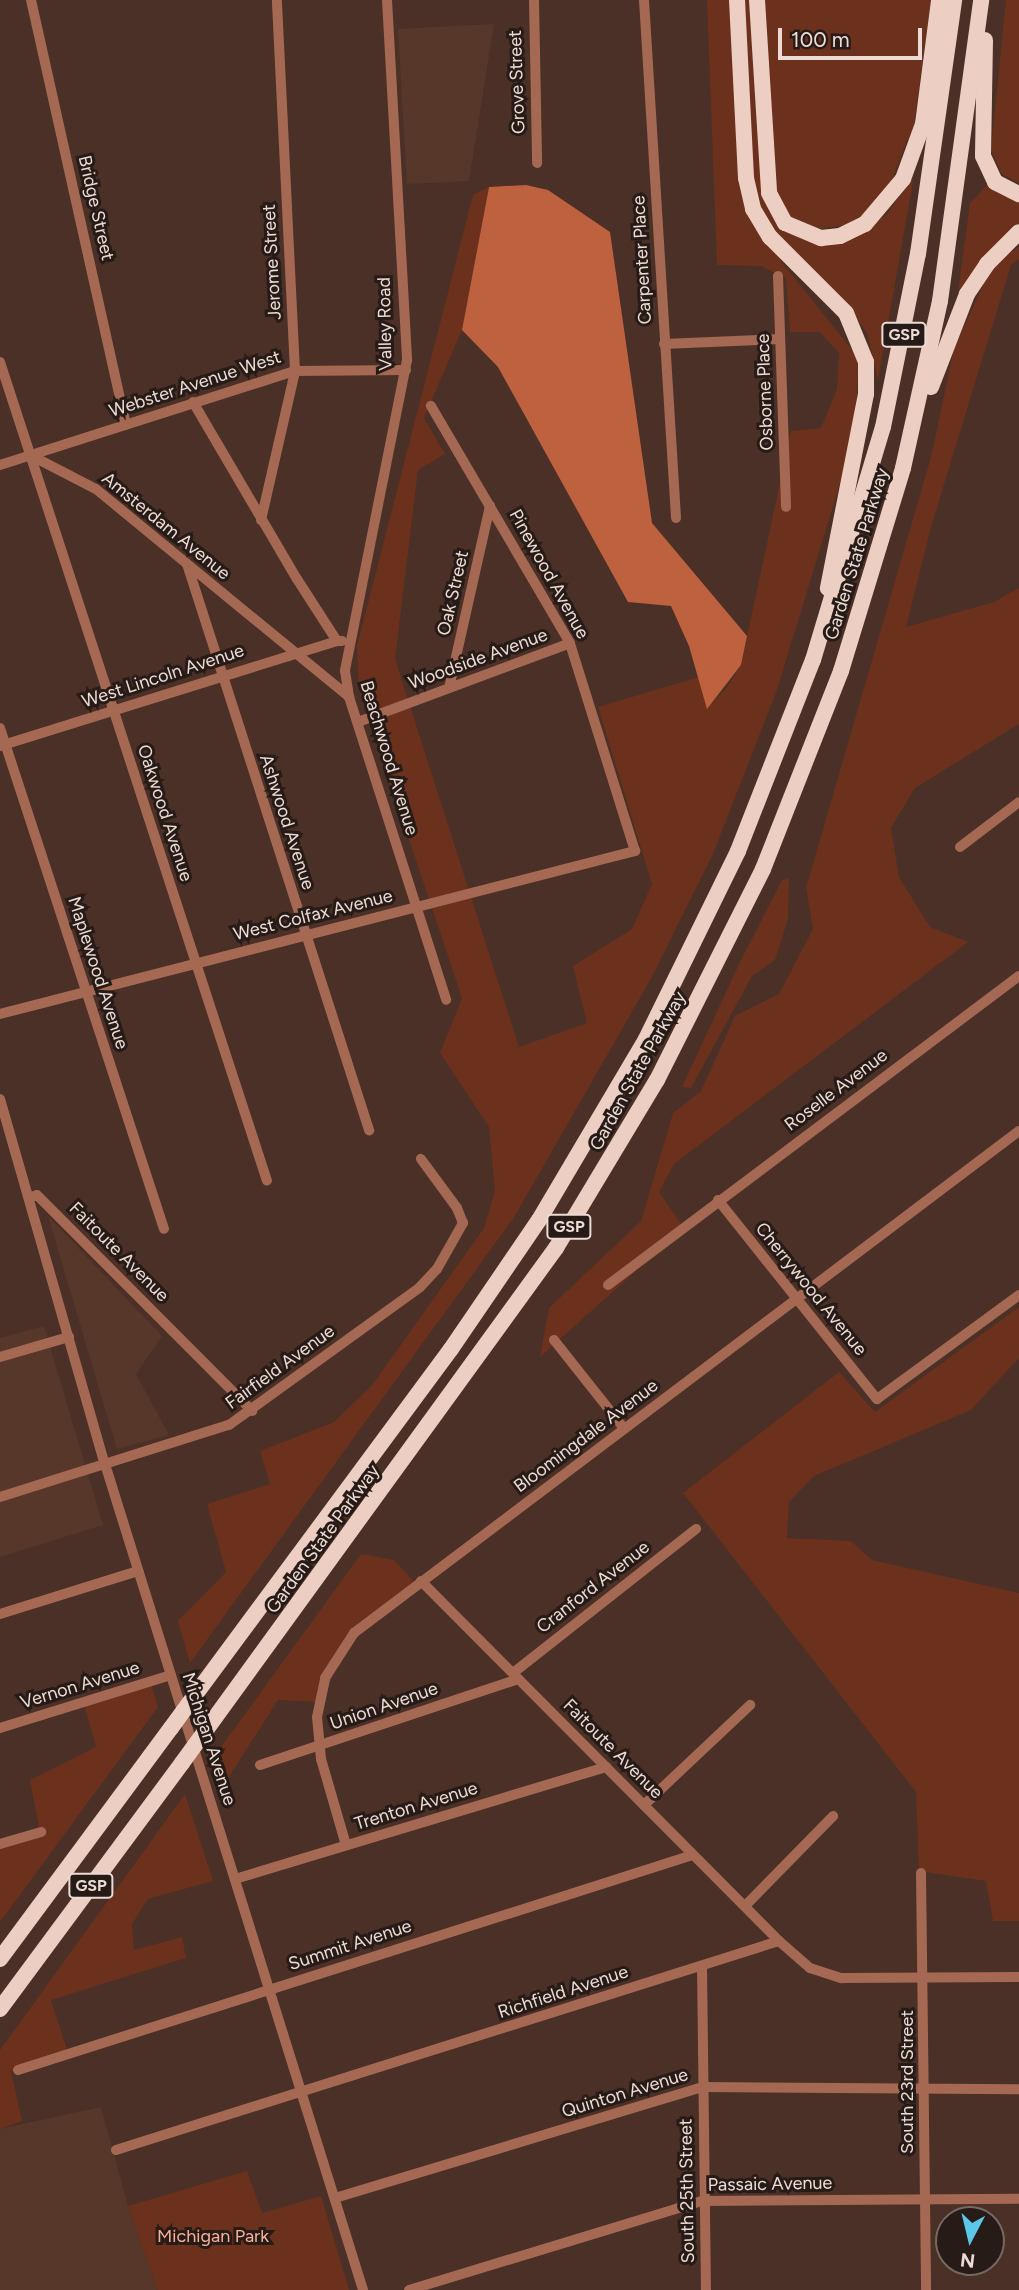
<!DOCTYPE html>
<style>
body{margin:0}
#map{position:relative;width:1019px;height:2290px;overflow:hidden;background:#4a3026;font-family:Figtree,sans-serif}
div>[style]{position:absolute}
.built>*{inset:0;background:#58372b}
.green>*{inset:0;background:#6b311c}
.water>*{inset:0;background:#be613e}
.minor>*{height:10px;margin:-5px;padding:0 5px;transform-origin:5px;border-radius:5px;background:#a56852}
.highway>*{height:16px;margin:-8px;padding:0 8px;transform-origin:8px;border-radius:8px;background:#edcec3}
.highway-bridge>*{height:16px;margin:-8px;padding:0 8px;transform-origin:8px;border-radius:8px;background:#edcec3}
span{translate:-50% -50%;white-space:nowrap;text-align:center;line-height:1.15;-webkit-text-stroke:6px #271b17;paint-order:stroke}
.shield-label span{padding:2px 5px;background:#271b17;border:2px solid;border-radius:5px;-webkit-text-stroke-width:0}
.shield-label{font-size:16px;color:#eddcd5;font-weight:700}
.street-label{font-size:18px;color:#eddcd5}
.park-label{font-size:18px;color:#fcb196}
.north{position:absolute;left:935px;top:2206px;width:70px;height:70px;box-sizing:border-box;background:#271b17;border:2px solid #766863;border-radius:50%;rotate:187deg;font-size:19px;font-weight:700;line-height:28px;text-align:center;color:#eddcd5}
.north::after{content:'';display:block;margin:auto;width:24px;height:32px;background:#5cc7e8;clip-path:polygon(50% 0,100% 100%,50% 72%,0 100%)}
.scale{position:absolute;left:778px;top:28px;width:144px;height:32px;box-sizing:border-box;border:4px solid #eddcd5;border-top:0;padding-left:9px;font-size:21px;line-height:24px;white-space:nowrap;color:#eddcd5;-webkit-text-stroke:5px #271b17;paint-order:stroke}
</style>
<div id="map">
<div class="built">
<div style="clip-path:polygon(494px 24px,469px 181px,407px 184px,398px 29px)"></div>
<div style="clip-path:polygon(48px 1216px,162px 1336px,136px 1374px,169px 1435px,117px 1449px)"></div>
<div style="clip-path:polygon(44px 1326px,103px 1525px,0 1557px,0 1338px)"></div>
<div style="clip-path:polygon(101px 2107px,128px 2206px,158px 2290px,0 2290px,0 2129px)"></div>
</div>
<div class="green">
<div style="clip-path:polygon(707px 0,931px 0,912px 140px,907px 140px,889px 188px,857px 223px,791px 233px,821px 244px,860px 235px,886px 215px,914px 176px,878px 380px,867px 333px,843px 299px,786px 244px,780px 260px,858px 357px,856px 431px,777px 690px,713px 854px,652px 977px,513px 1219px,190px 1663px,178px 1621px,226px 1572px,207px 1504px,270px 1484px,260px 1451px,334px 1422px,373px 1384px,484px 1228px,495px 1191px,489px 1127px,440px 1053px,462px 998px,359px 689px,357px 646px,473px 195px,489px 187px,462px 330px,424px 418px,445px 454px,418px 470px,395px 659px,519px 1047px,587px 1023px,573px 966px,632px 929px,652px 884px,598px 707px,699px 677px,707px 708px,725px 690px,741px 665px,791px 431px,821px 428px,837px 389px,839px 353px,820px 332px,790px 332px,786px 278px,761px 266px,717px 265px)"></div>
<div style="clip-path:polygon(1006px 0,1019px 0,1019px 183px,1002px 174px,991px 150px)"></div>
<div style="clip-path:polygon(987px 185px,1019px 198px,1019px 226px,962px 295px,958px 293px,970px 203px)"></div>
<div style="clip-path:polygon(1019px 247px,1019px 259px,1011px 265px,931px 527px,906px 627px,994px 602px,1019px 588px,1019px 724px,915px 788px,891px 828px,899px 877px,930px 927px,968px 942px,674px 1164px,659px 1192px,684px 1228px,540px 1357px,549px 1308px,641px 1221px,673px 1113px,701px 1091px,735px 1016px,779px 994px,813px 929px,806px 888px,931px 457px,954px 349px,985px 281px,1003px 258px)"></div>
<div style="clip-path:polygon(789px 878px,788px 919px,775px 960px,752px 976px,691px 1088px,682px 1087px,739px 964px,782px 880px)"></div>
<div style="clip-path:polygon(1019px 1307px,1019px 1358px,971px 1410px,814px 1476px,789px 1502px,787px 1538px,851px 1541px,872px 1560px,1019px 1593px,1019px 1921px,993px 1921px,986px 1881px,919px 1871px,916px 1792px,683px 1493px,839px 1372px,875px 1412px)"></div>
<div style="clip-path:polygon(361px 1554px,394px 1560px,416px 1584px,344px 1638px,317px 1702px,278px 1700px,227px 1780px,218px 1751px)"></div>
<div style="clip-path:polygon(149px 1678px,158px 1707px,0 1922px,0 1842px,39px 1827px,30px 1780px,96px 1747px,83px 1701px)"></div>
<div style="clip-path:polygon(185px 1794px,213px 1881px,148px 1899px,132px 1924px,134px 1950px,182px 1937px,186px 1958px,51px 2000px,68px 2053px,11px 2071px,22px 2121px,0 2129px,0 2050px)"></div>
<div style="clip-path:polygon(247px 2171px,262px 2213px,321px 2196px,349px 2290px,158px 2290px,128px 2206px)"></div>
</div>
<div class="water">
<div style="clip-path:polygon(526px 185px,548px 190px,610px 232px,652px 523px,747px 636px,741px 665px,707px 709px,689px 646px,671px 606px,628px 602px,498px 367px,462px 330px,489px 187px)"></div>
</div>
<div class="minor">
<div style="left:31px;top:0;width:435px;rotate:77.4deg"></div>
<div style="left:387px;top:0;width:361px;rotate:86.8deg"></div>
<div style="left:407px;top:360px;width:317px;rotate:101.3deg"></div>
<div style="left:345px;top:671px;width:26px;rotate:81deg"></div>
<div style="left:349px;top:697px;width:318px;rotate:72.2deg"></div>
<div style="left:534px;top:0;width:163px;rotate:88.9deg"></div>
<div style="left:644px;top:0;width:519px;rotate:86.46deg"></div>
<div style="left:778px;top:276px;width:231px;rotate:88deg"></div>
<div style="left:664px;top:344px;width:116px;rotate:-2.5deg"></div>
<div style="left:0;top:362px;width:861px;rotate:71.94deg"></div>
<div style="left:193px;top:402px;width:205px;rotate:59.6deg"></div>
<div style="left:297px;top:579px;width:74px;rotate:57.2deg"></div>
<div style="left:337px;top:641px;width:5px"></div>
<div style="left:30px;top:455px;width:74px;rotate:27.3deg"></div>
<div style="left:96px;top:489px;width:328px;rotate:39.4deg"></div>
<div style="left:0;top:465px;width:310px;rotate:-17.7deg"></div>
<div style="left:295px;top:371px;width:111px;rotate:-0.5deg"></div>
<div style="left:261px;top:520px;width:153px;rotate:-77.1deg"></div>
<div style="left:295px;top:371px;width:371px;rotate:-92.8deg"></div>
<div style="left:187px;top:564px;width:595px;rotate:72.17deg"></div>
<div style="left:449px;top:688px;width:187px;rotate:-77.3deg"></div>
<div style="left:358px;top:722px;width:226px;rotate:-20.4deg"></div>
<div style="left:0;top:728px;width:527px;rotate:71.87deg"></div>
<div style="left:0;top:746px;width:353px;rotate:-17.3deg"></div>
<div style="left:960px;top:847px;width:74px;rotate:-37.3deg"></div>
<div style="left:0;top:1014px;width:656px;rotate:-14.4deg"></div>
<div style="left:635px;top:851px;width:218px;rotate:-107.4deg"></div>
<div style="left:570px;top:643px;width:275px;rotate:-120.4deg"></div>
<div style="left:0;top:1099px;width:380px;rotate:74deg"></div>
<div style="left:105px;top:1464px;width:865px;rotate:72.65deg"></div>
<div style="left:31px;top:1197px;width:6px;rotate:-18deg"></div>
<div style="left:37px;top:1195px;width:305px;rotate:45.1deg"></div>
<div style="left:718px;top:1200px;width:255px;rotate:51.4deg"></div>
<div style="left:877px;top:1399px;width:176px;rotate:-36.2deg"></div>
<div style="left:608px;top:1285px;width:514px;rotate:-36.94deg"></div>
<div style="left:554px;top:1340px;width:111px;rotate:51.6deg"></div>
<div style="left:0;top:1357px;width:72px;rotate:-16.2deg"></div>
<div style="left:0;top:1497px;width:240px;rotate:-17.5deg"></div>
<div style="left:229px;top:1425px;width:236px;rotate:-35.8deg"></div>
<div style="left:420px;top:1287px;width:25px;rotate:-47deg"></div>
<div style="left:437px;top:1269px;width:53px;rotate:-60.5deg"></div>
<div style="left:463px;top:1223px;width:16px;rotate:-112deg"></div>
<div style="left:457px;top:1208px;width:61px;rotate:-126.3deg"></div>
<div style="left:421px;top:1581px;width:508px;rotate:45.16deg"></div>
<div style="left:0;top:1614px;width:145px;rotate:-17.3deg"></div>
<div style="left:513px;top:1673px;width:233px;rotate:-38.2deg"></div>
<div style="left:0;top:1728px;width:179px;rotate:-17.2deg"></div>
<div style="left:260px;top:1765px;width:272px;rotate:-18.4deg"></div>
<div style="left:644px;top:1805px;width:146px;rotate:-43.3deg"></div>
<div style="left:0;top:1844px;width:43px;rotate:-16.3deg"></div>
<div style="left:346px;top:1845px;width:90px;rotate:-106.2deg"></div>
<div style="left:321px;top:1759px;width:42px;rotate:-95.4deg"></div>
<div style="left:317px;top:1717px;width:40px;rotate:-78deg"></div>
<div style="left:325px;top:1678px;width:54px;rotate:-57.2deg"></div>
<div style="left:354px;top:1633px;width:833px;rotate:-37.05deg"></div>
<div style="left:921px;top:1873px;width:417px;rotate:89.3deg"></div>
<div style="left:235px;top:1879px;width:388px;rotate:-16.8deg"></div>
<div style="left:745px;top:1906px;width:126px;rotate:-45.6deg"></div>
<div style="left:702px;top:1966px;width:324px;rotate:89.3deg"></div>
<div style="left:18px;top:2070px;width:708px;rotate:-17.67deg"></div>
<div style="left:116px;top:2150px;width:695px;rotate:-17.5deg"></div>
<div style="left:779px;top:1941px;width:41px;rotate:41.1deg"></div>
<div style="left:810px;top:1968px;width:33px;rotate:18deg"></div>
<div style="left:841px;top:1978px;width:178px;rotate:-0.3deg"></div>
<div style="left:335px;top:2198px;width:384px;rotate:-16.8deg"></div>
<div style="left:703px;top:2087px;width:316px;rotate:0.4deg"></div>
<div style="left:409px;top:2290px;width:306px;rotate:-16.9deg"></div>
<div style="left:702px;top:2201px;width:317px;rotate:-0.4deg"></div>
</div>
<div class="highway">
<div style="left:737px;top:0;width:178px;rotate:87.1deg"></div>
<div style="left:746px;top:178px;width:32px;rotate:77deg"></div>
<div style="left:753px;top:209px;width:33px;rotate:59deg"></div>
<div style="left:770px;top:237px;width:107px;rotate:45deg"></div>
<div style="left:846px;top:313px;width:53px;rotate:67.8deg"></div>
<div style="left:866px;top:362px;width:32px;rotate:90deg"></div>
<div style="left:866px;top:394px;width:198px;rotate:101.1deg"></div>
<div style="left:757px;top:0;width:193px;rotate:86.4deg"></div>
<div style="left:769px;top:193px;width:34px;rotate:62deg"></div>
<div style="left:785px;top:223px;width:39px;rotate:23deg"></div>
<div style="left:821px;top:238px;width:19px;rotate:-6deg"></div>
<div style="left:840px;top:236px;width:28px;rotate:-26deg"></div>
<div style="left:865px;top:224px;width:59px;rotate:-49.8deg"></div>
<div style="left:903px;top:179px;width:59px;rotate:-70deg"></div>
<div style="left:923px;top:124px;width:125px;rotate:-82.6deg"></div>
<div style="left:985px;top:40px;width:116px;rotate:91deg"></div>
<div style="left:983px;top:156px;width:29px;rotate:65deg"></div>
<div style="left:995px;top:182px;width:27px;rotate:27deg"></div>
<div style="left:931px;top:387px;width:100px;rotate:-68.8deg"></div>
<div style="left:967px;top:294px;width:36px;rotate:-56deg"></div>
<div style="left:987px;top:264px;width:45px;rotate:-45deg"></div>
<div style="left:195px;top:1695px;width:430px;rotate:-53.5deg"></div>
<div style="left:451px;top:1349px;width:156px;rotate:-55.7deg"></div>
<div style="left:539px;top:1220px;width:210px;rotate:-59.4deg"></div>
<div style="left:646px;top:1039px;width:209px;rotate:-63.9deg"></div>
<div style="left:738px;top:851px;width:205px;rotate:-68.6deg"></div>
<div style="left:813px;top:660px;width:243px;rotate:-73.3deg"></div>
<div style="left:883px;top:427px;width:177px;rotate:-78.6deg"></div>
<div style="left:918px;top:254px;width:257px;rotate:-81.9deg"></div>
<div style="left:206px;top:1730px;width:596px;rotate:-54.02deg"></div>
<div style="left:556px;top:1248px;width:196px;rotate:-59deg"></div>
<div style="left:657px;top:1080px;width:236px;rotate:-63.3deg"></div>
<div style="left:763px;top:869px;width:213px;rotate:-68.5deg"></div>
<div style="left:841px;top:671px;width:212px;rotate:-73deg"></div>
<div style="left:903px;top:468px;width:171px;rotate:-77.5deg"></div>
<div style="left:940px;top:301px;width:304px;rotate:-82.2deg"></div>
<div style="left:0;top:1959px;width:287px;rotate:-53.5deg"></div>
<div style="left:0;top:2009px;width:306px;rotate:-53.5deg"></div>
</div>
<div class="highway-bridge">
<div style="left:171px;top:1728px;width:41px;rotate:-54deg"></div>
<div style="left:182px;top:1763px;width:41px;rotate:-54deg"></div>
</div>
<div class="shield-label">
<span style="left:904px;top:335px">GSP</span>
<span style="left:569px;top:1227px">GSP</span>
<span style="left:91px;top:1886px">GSP</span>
</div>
<div class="street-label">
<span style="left:517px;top:82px;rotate:-92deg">Grove Street</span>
<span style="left:96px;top:208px;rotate:77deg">Bridge Street</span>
<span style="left:642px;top:260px;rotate:-93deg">Carpenter Place</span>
<span style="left:272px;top:262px;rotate:-93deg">Jerome Street</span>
<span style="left:385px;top:324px;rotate:-91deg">Valley Road</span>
<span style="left:195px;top:384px;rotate:-18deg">Webster Avenue West</span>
<span style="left:765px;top:392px;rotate:-92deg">Osborne Place</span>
<span style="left:166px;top:526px;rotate:39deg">Amsterdam Avenue</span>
<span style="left:857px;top:554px;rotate:-73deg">Garden State Parkway</span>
<span style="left:549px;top:574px;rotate:61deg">Pinewood Avenue</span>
<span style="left:453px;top:593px;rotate:-77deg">Oak Street</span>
<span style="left:478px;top:659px;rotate:-20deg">Woodside Avenue</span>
<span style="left:163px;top:676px;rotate:-18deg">West Lincoln Avenue</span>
<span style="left:389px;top:758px;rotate:73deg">Beachwood Avenue</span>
<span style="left:165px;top:813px;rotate:72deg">Oakwood Avenue</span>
<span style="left:287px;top:822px;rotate:72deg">Ashwood Avenue</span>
<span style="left:313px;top:915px;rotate:-14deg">West Colfax Avenue</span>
<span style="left:98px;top:973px;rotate:72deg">Maplewood Avenue</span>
<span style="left:638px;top:1071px;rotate:-61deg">Garden State Parkway</span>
<span style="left:836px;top:1090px;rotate:-37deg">Roselle Avenue</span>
<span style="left:119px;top:1252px;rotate:45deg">Faitoute Avenue</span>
<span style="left:811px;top:1289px;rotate:51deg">Cherrywood Avenue</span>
<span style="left:280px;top:1367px;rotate:-36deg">Fairfield Avenue</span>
<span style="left:586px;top:1436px;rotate:-37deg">Bloomingdale Avenue</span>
<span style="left:323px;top:1539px;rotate:-54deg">Garden State Parkway</span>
<span style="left:593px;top:1587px;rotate:-38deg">Cranford Avenue</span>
<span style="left:80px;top:1685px;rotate:-17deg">Vernon Avenue</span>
<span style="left:384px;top:1706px;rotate:-19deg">Union Avenue</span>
<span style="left:209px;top:1739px;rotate:72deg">Michigan Avenue</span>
<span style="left:613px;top:1749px;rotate:45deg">Faitoute Avenue</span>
<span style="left:416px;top:1806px;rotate:-17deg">Trenton Avenue</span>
<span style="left:350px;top:1945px;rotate:-18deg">Summit Avenue</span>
<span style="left:563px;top:1992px;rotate:-18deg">Richfield Avenue</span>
<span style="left:907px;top:2082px;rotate:-90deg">South 23rd Street</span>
<span style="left:625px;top:2093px;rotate:-17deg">Quinton Avenue</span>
<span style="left:770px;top:2184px;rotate:-1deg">Passaic Avenue</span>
<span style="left:687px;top:2191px;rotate:-91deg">South 25th Street</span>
</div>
<div class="park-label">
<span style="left:213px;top:2236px">Michigan Park</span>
</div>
<div class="north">N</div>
<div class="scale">100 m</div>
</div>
